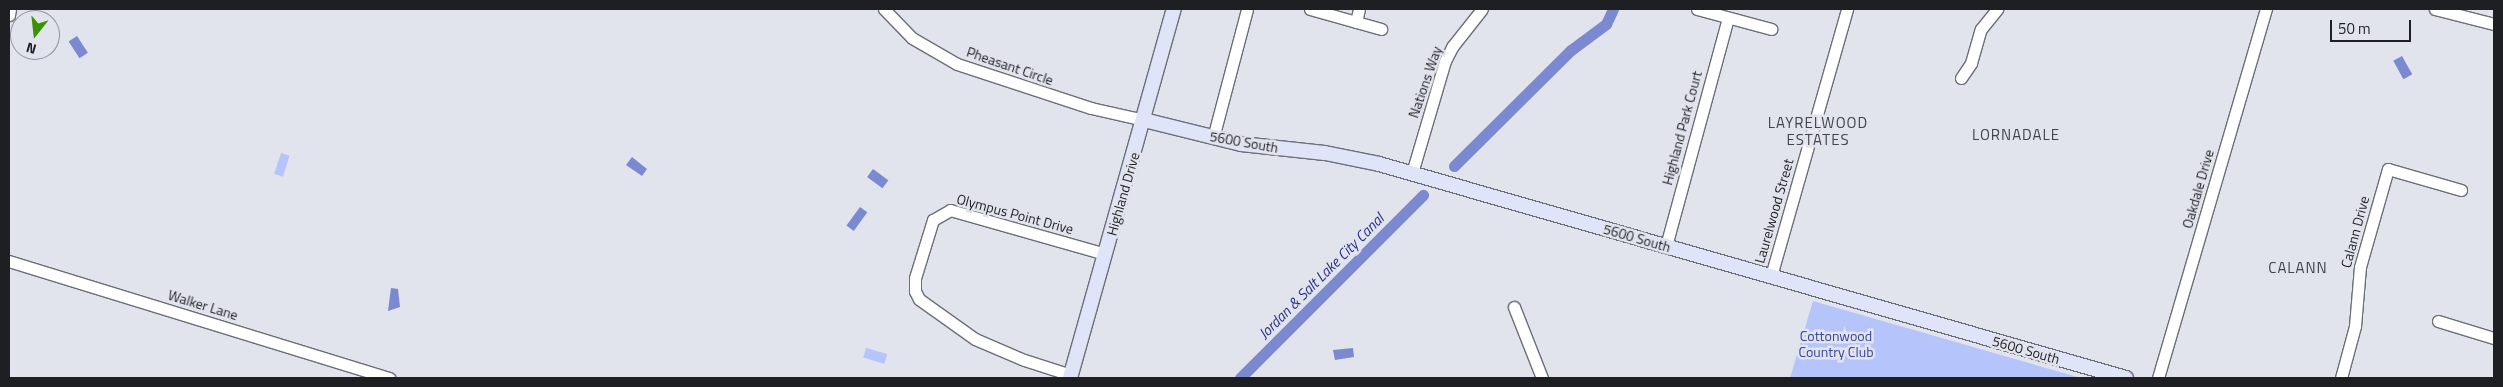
<!DOCTYPE html>
<style>
body{margin:0}
#map{position:relative;width:2503px;height:387px;overflow:hidden;background:#e1e3ed;font-family:"Titillium Web",sans-serif}
div>[style]{position:absolute}
.green>*{inset:0;background:#b6c4fc;transform-origin:0 0}
.water>*{inset:0;background:#7a89d0;transform-origin:0 0}
.canal>*{height:11px;margin:-5.5px;padding:0 5.5px;transform-origin:5.5px;border-radius:5.5px;background:#7a89d0}
.roads{filter:drop-shadow(1px 0 #6b6e76) drop-shadow(-1px 0 #6b6e76) drop-shadow(0 1px #6b6e76) drop-shadow(0 -1px #6b6e76)}
.minor>*{height:11px;margin:-5.5px;padding:0 5.5px;transform-origin:5.5px;border-radius:5.5px;background:#fff}
.major>*{height:14px;margin:-7px;padding:0 7px;transform-origin:7px;border-radius:7px;background:#dfe4f8}
span{translate:-50% -50%;white-space:nowrap;text-align:center;line-height:1.15;-webkit-text-stroke:5px #e1e3ed;paint-order:stroke}
.street-label{font-size:14px;color:#1e1f23}
.park-label{font-size:14px;color:#394499}
.neighbourhood-label{font-size:15px;color:#41434b;letter-spacing:1px}
.water-label{font-size:15px;color:#293083;font-style:italic}
.frame{position:absolute;inset:0;border:10px solid #1e1f23;pointer-events:none}
.north{position:absolute;left:10px;top:10px;width:50px;height:50px;box-sizing:border-box;background:#e1e3ed;border:1px solid #93959c;border-radius:50%;rotate:196deg;font-size:14px;font-weight:700;line-height:20px;text-align:center;color:#1e1f23}
.north::after{content:'';display:block;margin:auto;width:18px;height:22px;background:#3b9200;clip-path:polygon(50% 0,100% 100%,50% 72%,0 100%)}
.scale{position:absolute;left:2330px;top:20px;width:81px;height:22px;box-sizing:border-box;border:2px solid #1e1f23;border-top:0;padding-left:6px;font-size:15px;line-height:18px;white-space:nowrap;color:#1e1f23;-webkit-text-stroke:4px #e1e3ed;paint-order:stroke}
</style>
<div id="map">
<div class="green">
<div style="left:281px;top:153px;width:9px;height:22px;rotate:18deg"></div>
<div style="clip-path:polygon(1813px 301px,2081px 378px,1790px 378px)"></div>
<div style="left:866px;top:348px;width:22px;height:10px;rotate:16deg"></div>
</div>
<div class="water">
<div style="left:77px;top:36px;width:20px;height:10px;rotate:57deg"></div>
<div style="left:2402px;top:56px;width:21px;height:10px;rotate:61deg"></div>
<div style="clip-path:polygon(632px 157px,647px 169px,642px 176px,626px 165px)"></div>
<div style="left:873px;top:169px;width:19px;height:10px;rotate:36deg"></div>
<div style="left:860px;top:207px;width:9px;height:23px;rotate:36deg"></div>
<div style="clip-path:polygon(391px 288px,398px 289px,400px 307px,388px 311px)"></div>
<div style="clip-path:polygon(1353px 348px,1354px 357px,1335px 360px,1333px 350px)"></div>
</div>
<div class="canal">
<div style="left:1454px;top:166px;width:165px;rotate:-44.8deg"></div>
<div style="left:1571px;top:50px;width:44px;rotate:-36.6deg"></div>
<div style="left:1606px;top:24px;width:17px;rotate:-65deg"></div>
<div style="left:1240px;top:378px;width:259px;rotate:-45deg"></div>
</div>
<div class="roads">
<div class="minor">
<div style="left:884px;top:9px;width:40px;rotate:46deg"></div>
<div style="left:912px;top:38px;width:52px;rotate:30deg"></div>
<div style="left:957px;top:64px;width:141px;rotate:18.2deg"></div>
<div style="left:1091px;top:108px;width:54px;rotate:12.8deg"></div>
<div style="left:1310px;top:9px;width:74px;rotate:15.7deg"></div>
<div style="left:1697px;top:9px;width:77px;rotate:15.1deg"></div>
<div style="left:2435px;top:9px;width:61px;rotate:14.3deg"></div>
<div style="left:9px;top:15px;width:6px;rotate:-81deg"></div>
<div style="left:1356px;top:22px;width:13px;rotate:-77deg"></div>
<div style="left:1961px;top:78px;width:18px;rotate:-56deg"></div>
<div style="left:1971px;top:63px;width:35px;rotate:-74deg"></div>
<div style="left:1981px;top:29px;width:26px;rotate:-51deg"></div>
<div style="left:1213px;top:138px;width:133px;rotate:-75.2deg"></div>
<div style="left:1412px;top:173px;width:117px;rotate:-73.6deg"></div>
<div style="left:1445px;top:61px;width:16px;rotate:-63deg"></div>
<div style="left:1452px;top:47px;width:48px;rotate:-51.7deg"></div>
<div style="left:1666px;top:246px;width:236px;rotate:-74.8deg"></div>
<div style="left:9px;top:261px;width:398px;rotate:17.1deg"></div>
<div style="left:1771px;top:276px;width:278px;rotate:-74.1deg"></div>
<div style="left:1514px;top:307px;width:76px;rotate:68.5deg"></div>
<div style="left:2438px;top:321px;width:59px;rotate:16.9deg"></div>
<div style="left:1071px;top:375px;width:49px;rotate:-162.3deg"></div>
<div style="left:1024px;top:360px;width:53px;rotate:-156.8deg"></div>
<div style="left:975px;top:339px;width:69px;rotate:-144.5deg"></div>
<div style="left:919px;top:299px;width:9px;rotate:-117deg"></div>
<div style="left:915px;top:291px;width:13px;rotate:-90deg"></div>
<div style="left:915px;top:278px;width:61px;rotate:-72.8deg"></div>
<div style="left:933px;top:220px;width:20px;rotate:-30deg"></div>
<div style="left:950px;top:210px;width:161px;rotate:15.8deg"></div>
<div style="left:2158px;top:378px;width:384px;rotate:-73.7deg"></div>
<div style="left:2341px;top:378px;width:54px;rotate:-74.9deg"></div>
<div style="left:2355px;top:326px;width:59px;rotate:-85.2deg"></div>
<div style="left:2360px;top:267px;width:102px;rotate:-74.1deg"></div>
<div style="left:2388px;top:169px;width:76px;rotate:16deg"></div>
</div>
<div class="major">
<div style="left:1144px;top:120px;width:100px;rotate:13.9deg"></div>
<div style="left:1241px;top:144px;width:84px;rotate:6.1deg"></div>
<div style="left:1325px;top:153px;width:55px;rotate:11.5deg"></div>
<div style="left:1379px;top:164px;width:777px;rotate:15.99deg"></div>
<div style="left:1070px;top:378px;width:383px;rotate:-74.3deg"></div>
</div>
</div>
<div class="street-label">
<span style="left:1010px;top:66px;rotate:19deg">Pheasant Circle</span>
<span style="left:1425px;top:82px;rotate:-71deg">Nations Way</span>
<span style="left:1682px;top:128px;rotate:-75deg">Highland Park Court</span>
<span style="left:1244px;top:142px;rotate:10deg">5600 South</span>
<span style="left:2198px;top:189px;rotate:-74deg">Oakdale Drive</span>
<span style="left:1123px;top:194px;rotate:-74deg">Highland Drive</span>
<span style="left:1774px;top:211px;rotate:-74deg">Laurelwood Street</span>
<span style="left:1015px;top:214px;rotate:15deg">Olympus Point Drive</span>
<span style="left:2355px;top:232px;rotate:-75deg">Calann Drive</span>
<span style="left:1637px;top:238px;rotate:16deg">5600 South</span>
<span style="left:203px;top:305px;rotate:17deg">Walker Lane</span>
<span style="left:2026px;top:350px;rotate:16deg">5600 South</span>
</div>
<div class="park-label">
<span style="left:1836px;top:344px">Cottonwood<br>Country Club</span>
</div>
<div class="neighbourhood-label">
<span style="left:1818px;top:131px">LAYRELWOOD<br>ESTATES</span>
<span style="left:2016px;top:135px">LORNADALE</span>
<span style="left:2298px;top:268px">CALANN</span>
</div>
<div class="water-label">
<span style="left:1321px;top:276px;rotate:-45deg">Jordan &amp; Salt Lake City Canal</span>
</div>
<div class="frame"></div>
<div class="north">N</div>
<div class="scale">50 m</div>
</div>
